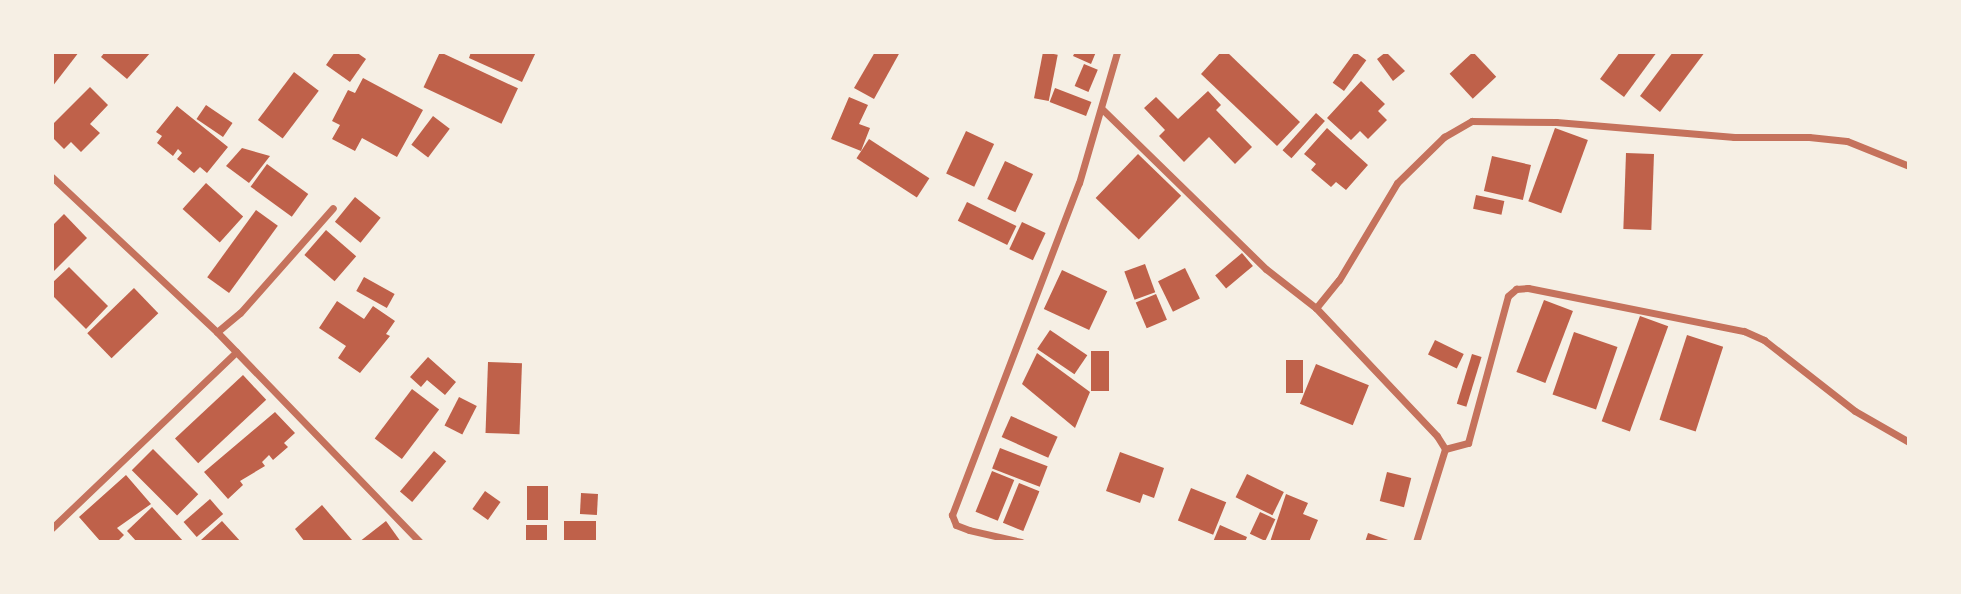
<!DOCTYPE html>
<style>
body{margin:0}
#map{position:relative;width:1961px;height:594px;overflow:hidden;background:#f6efe4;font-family:"Open Sans",sans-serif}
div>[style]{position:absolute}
.building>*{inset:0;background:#bf614a;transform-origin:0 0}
.minor>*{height:7px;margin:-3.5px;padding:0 3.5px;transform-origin:3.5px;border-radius:3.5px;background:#c5725c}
span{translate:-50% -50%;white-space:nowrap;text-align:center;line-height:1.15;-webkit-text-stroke:5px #f6efe4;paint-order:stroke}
.frame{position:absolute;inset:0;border:54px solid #f6efe4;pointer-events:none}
</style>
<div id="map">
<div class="building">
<div style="clip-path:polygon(52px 52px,79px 52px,52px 87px)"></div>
<div style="clip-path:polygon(105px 52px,151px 52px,127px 79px,101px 57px)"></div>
<div style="clip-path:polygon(335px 52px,356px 52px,366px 59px,350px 82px,326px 65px)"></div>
<div style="left:440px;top:52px;width:86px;height:39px;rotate:25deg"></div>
<div style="clip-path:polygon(471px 52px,536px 52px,522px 82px,469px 58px)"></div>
<div style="clip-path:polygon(875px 52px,900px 52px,874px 99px,854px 88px)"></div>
<div style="left:1043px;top:52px;width:15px;height:47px;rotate:11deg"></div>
<div style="clip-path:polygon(1075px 52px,1096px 52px,1091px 64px,1073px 56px)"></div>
<div style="clip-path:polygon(1221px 52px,1227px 52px,1300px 122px,1277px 146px,1201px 74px)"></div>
<div style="left:1355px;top:52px;width:14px;height:38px;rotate:36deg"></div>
<div style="clip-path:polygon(1386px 52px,1405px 71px,1393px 81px,1377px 59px)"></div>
<div style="left:1473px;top:52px;width:34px;height:32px;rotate:47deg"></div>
<div style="clip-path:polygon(1620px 52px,1657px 52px,1624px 97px,1600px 79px)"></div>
<div style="clip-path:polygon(1673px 52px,1705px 52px,1660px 112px,1640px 96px)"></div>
<div style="left:1084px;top:64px;width:15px;height:24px;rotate:23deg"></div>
<div style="left:294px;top:72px;width:31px;height:60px;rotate:37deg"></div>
<div style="clip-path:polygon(363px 78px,423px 110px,397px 157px,362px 138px,355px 151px,332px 139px,340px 125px,332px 121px,348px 90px,355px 93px)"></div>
<div style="clip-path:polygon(1361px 81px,1385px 104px,1378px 111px,1387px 120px,1368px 139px,1360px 131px,1351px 140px,1327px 118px)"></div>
<div style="clip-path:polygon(90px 87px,108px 105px,90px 124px,100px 133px,81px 152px,71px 142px,64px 149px,52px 137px,52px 125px)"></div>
<div style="left:1055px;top:88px;width:39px;height:15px;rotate:21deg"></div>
<div style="clip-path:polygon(1208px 91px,1221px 105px,1216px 110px,1252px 147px,1235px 164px,1209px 137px,1184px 162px,1159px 136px,1165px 130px,1144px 108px,1156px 97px,1178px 119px)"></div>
<div style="clip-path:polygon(849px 97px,868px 105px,859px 124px,870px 128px,861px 151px,831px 139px)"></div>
<div style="left:206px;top:105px;width:32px;height:17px;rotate:34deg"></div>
<div style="clip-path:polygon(177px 106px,228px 147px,207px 173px,200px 167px,194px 173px,177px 159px,182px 153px,178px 149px,173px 156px,157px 143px,162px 136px,156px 132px)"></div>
<div style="left:1316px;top:113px;width:12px;height:50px;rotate:42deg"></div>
<div style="left:433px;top:116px;width:21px;height:36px;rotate:37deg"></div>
<div style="clip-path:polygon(1327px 128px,1368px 165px,1346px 190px,1336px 182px,1331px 187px,1311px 170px,1316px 164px,1304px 154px)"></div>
<div style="left:1555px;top:128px;width:35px;height:78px;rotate:20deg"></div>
<div style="left:966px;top:131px;width:31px;height:47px;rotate:25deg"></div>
<div style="left:869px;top:139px;width:72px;height:23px;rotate:33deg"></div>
<div style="clip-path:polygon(242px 148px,270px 156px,249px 183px,226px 166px)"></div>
<div style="left:1626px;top:153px;width:28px;height:76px;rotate:2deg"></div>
<div style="left:1138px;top:154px;width:60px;height:61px;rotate:44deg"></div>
<div style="left:1492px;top:156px;width:40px;height:36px;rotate:13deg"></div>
<div style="left:1005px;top:161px;width:31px;height:42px;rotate:25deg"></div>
<div style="left:267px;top:164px;width:51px;height:28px;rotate:36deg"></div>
<div style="left:206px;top:183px;width:50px;height:35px;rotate:42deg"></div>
<div style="left:1476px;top:195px;width:29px;height:14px;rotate:12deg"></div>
<div style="left:355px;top:197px;width:33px;height:32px;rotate:39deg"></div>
<div style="left:967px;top:202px;width:55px;height:21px;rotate:26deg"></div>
<div style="left:256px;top:210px;width:27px;height:83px;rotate:36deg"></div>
<div style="clip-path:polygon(64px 214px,87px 238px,52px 273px,52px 226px)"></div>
<div style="left:1022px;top:222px;width:26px;height:30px;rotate:25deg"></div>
<div style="left:326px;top:230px;width:40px;height:33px;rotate:41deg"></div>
<div style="left:1242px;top:253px;width:17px;height:35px;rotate:50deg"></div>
<div style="left:1145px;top:264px;width:30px;height:22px;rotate:70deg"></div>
<div style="clip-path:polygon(69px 267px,108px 306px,86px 329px,52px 295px,52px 283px)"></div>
<div style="left:1185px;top:268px;width:34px;height:30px;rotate:64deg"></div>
<div style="left:1062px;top:270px;width:50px;height:43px;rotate:25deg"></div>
<div style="left:364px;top:277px;width:35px;height:16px;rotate:29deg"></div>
<div style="left:134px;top:288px;width:35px;height:65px;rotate:46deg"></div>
<div style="left:1156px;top:294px;width:28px;height:22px;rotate:67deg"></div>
<div style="left:1544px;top:300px;width:31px;height:77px;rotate:21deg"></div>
<div style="clip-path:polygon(337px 301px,364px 319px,373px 306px,395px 321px,386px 334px,390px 336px,360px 373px,338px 358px,346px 346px,319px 328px)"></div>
<div style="left:1640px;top:316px;width:30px;height:112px;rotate:20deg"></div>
<div style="left:1050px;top:330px;width:45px;height:23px;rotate:34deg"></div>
<div style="left:1574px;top:332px;width:46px;height:66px;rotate:19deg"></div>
<div style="left:1687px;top:335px;width:38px;height:89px;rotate:18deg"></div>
<div style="left:1435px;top:340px;width:32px;height:16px;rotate:26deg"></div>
<div style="left:1091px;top:351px;width:18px;height:40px"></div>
<div style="clip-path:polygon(1037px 353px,1090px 392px,1075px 428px,1022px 384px)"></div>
<div style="left:1472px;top:354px;width:10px;height:52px;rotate:17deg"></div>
<div style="clip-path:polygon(428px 357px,456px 382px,445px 395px,427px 380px,421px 387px,410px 377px)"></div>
<div style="left:1303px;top:360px;width:33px;height:17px;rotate:90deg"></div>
<div style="left:488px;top:362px;width:34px;height:71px;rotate:2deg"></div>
<div style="left:1316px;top:364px;width:57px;height:43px;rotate:22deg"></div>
<div style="left:243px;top:375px;width:34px;height:93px;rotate:47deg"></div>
<div style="left:412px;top:389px;width:34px;height:62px;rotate:37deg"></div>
<div style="left:459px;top:397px;width:20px;height:32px;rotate:27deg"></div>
<div style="clip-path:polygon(275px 412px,295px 433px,284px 443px,288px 447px,273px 460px,269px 455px,262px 462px,265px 466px,240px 481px,243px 485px,228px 499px,204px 472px)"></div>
<div style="left:1011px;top:416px;width:51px;height:23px;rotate:24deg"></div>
<div style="left:1000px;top:448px;width:51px;height:22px;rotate:21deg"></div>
<div style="left:153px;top:449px;width:64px;height:30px;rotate:45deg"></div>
<div style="left:434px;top:451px;width:16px;height:53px;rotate:40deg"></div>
<div style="clip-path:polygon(1120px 452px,1164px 468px,1154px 498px,1143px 494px,1140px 503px,1106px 491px)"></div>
<div style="left:992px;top:471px;width:24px;height:44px;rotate:22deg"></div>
<div style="left:1387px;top:472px;width:25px;height:30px;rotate:14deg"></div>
<div style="left:1247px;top:474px;width:41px;height:26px;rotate:26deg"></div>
<div style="clip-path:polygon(126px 475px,151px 504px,117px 528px,124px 535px,117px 542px,101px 542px,79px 517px)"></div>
<div style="left:1019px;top:483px;width:22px;height:43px;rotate:22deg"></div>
<div style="left:527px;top:486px;width:21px;height:34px"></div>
<div style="left:1191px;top:488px;width:38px;height:35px;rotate:22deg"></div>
<div style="left:485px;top:491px;width:19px;height:22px;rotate:35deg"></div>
<div style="left:598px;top:494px;width:21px;height:17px;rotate:93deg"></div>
<div style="clip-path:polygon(1286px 494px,1308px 503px,1303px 514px,1318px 520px,1309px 542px,1270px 542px)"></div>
<div style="left:210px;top:499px;width:20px;height:35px;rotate:49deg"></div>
<div style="clip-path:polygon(322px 505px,352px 540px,350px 542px,305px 542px,295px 529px)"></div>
<div style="clip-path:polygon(152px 507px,184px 542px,137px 542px,127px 531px)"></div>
<div style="left:1260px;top:512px;width:17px;height:24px;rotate:25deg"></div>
<div style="clip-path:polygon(222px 521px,241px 542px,202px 542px,201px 540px)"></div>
<div style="clip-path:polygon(386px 521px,401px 542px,359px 542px)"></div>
<div style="left:564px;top:521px;width:32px;height:21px"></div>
<div style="left:526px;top:525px;width:21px;height:17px"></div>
<div style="clip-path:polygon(1220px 525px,1247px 537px,1245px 542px,1213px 542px)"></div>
<div style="clip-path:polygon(1368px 533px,1391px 541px,1391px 542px,1365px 542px)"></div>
</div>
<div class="minor">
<div style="left:1102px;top:109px;width:229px;rotate:44.3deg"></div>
<div style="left:1266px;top:269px;width:63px;rotate:38deg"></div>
<div style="left:1316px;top:308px;width:176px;rotate:46.6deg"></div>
<div style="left:1437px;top:436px;width:15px;rotate:58deg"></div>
<div style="left:1445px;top:449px;width:97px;rotate:107.3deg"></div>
<div style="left:52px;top:177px;width:226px;rotate:43.2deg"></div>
<div style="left:217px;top:332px;width:292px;rotate:46deg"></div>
<div style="left:1316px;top:308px;width:36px;rotate:-51deg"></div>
<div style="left:1339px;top:280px;width:113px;rotate:-59.1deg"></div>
<div style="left:1397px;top:183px;width:66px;rotate:-44.4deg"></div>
<div style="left:1444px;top:137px;width:32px;rotate:-30deg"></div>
<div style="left:1472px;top:121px;width:84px;rotate:0.7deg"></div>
<div style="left:1556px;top:122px;width:179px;rotate:4.8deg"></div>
<div style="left:1734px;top:137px;width:75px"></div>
<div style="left:1809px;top:137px;width:38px;rotate:6deg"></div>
<div style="left:1847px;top:141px;width:67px;rotate:22deg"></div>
<div style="left:217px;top:332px;width:30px;rotate:-40deg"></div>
<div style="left:240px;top:313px;width:140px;rotate:-48.5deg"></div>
<div style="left:1445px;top:449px;width:24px;rotate:-15deg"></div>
<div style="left:1468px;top:443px;width:152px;rotate:-74.8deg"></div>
<div style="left:1508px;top:296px;width:11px;rotate:-41deg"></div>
<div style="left:1516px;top:289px;width:12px;rotate:-5deg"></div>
<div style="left:1528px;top:288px;width:220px;rotate:11.3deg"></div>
<div style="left:1744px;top:331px;width:22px;rotate:24deg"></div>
<div style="left:1764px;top:340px;width:115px;rotate:38deg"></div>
<div style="left:1855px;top:411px;width:62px;rotate:29.9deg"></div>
<div style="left:52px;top:528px;width:255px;rotate:-43.7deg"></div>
<div style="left:1021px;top:542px;width:53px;rotate:-167deg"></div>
<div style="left:969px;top:530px;width:14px;rotate:-159deg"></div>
<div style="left:956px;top:525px;width:11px;rotate:-112deg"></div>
<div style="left:952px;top:515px;width:355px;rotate:-69.1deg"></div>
<div style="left:1079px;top:183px;width:136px;rotate:-73.8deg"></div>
</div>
<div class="frame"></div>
</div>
